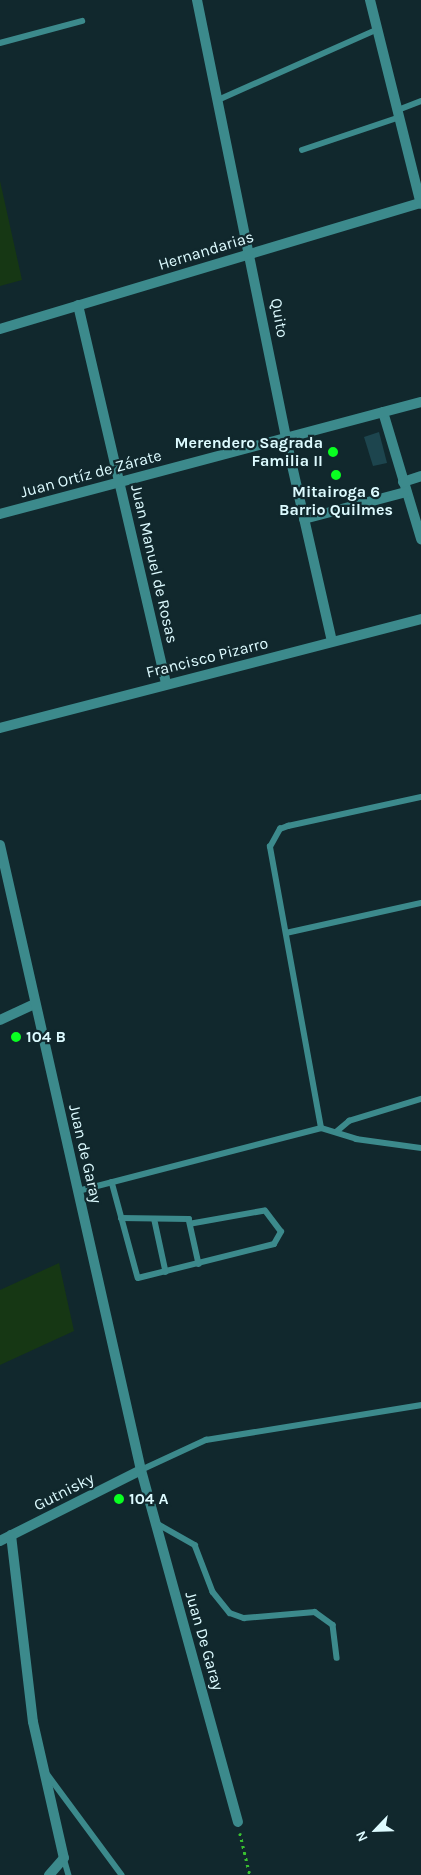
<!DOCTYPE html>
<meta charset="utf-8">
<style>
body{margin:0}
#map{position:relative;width:421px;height:1875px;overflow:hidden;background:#11282d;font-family:Karla,sans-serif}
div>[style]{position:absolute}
.green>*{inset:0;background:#163714}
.building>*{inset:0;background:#1d454e}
.path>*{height:2.5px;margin-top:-1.25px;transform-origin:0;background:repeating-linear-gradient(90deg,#39c130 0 2.5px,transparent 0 6.5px)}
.service>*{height:5.5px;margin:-2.75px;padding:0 2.75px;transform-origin:2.75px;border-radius:2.75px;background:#3c8a8c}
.minor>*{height:10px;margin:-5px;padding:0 5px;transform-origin:5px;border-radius:5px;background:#3c8a8c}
.tertiary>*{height:10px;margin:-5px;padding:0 5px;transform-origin:5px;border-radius:5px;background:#3c8a8c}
.dots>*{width:14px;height:14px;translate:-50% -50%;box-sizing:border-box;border:2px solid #11282d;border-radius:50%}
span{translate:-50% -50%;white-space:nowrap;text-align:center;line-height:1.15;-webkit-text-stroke:4.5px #11282d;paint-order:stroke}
.street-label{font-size:16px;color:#ddfbff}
.poi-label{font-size:16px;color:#ddfbff;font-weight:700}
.right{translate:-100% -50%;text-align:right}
.left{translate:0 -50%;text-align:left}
.north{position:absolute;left:351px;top:1805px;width:50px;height:50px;-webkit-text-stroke:4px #11282d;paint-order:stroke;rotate:246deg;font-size:14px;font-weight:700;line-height:20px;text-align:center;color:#ddfbff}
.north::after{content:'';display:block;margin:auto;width:18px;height:22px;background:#ddfbff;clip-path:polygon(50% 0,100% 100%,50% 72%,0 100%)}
</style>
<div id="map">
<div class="green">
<div style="clip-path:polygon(0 181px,22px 280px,0 286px)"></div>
<div style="clip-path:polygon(59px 1263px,74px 1331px,0 1365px,0 1290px)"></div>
</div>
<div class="building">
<div style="clip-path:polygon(379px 432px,387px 463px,373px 466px,364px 437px)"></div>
</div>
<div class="path">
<div style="left:240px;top:1833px;width:43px;rotate:76.6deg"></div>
</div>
<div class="service">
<div style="left:0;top:43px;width:85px;rotate:-15deg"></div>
<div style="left:218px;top:100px;width:175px;rotate:-23.9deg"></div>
<div style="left:398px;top:110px;width:25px;rotate:-21deg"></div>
<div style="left:302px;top:150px;width:103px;rotate:-18.6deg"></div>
<div style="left:286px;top:933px;width:138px;rotate:-12.5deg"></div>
<div style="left:321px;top:1128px;width:37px;rotate:17deg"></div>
<div style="left:356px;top:1139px;width:66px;rotate:7.9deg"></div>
<div style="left:336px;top:1132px;width:17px;rotate:-40deg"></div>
<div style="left:349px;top:1121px;width:75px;rotate:-17deg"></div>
<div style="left:112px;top:1182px;width:99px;rotate:74.8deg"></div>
<div style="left:138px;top:1278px;width:140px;rotate:-14deg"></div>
<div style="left:274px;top:1244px;width:14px;rotate:-60deg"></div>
<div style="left:281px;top:1232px;width:26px;rotate:-127deg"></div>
<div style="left:265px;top:1211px;width:74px;rotate:169.9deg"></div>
<div style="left:78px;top:1191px;width:251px;rotate:-14.5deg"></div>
<div style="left:321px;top:1128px;width:286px;rotate:-100.3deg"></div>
<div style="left:270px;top:847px;width:21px;rotate:-61deg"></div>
<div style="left:280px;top:829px;width:9px;rotate:-21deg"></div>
<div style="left:288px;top:826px;width:136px;rotate:-12.3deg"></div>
<div style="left:121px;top:1218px;width:68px;rotate:0.8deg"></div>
<div style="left:189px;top:1219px;width:46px;rotate:77.5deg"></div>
<div style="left:155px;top:1221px;width:52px;rotate:77.8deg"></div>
<div style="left:141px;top:1470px;width:72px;rotate:-24.8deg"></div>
<div style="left:206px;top:1440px;width:218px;rotate:-9.2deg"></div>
<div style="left:156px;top:1523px;width:45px;rotate:29.4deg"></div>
<div style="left:195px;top:1545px;width:50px;rotate:69deg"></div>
<div style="left:213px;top:1592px;width:27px;rotate:51deg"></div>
<div style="left:230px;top:1613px;width:15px;rotate:20deg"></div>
<div style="left:244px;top:1618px;width:71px;rotate:-4.8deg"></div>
<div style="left:315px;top:1612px;width:22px;rotate:36deg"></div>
<div style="left:333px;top:1625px;width:33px;rotate:83deg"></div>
<div style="left:48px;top:1775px;width:124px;rotate:53.5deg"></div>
<div style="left:64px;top:1858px;width:18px;rotate:74deg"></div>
</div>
<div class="minor">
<div style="left:197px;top:0;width:448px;rotate:78.5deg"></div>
<div style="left:286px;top:439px;width:207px;rotate:77.2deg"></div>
<div style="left:370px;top:0;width:210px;rotate:76deg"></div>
<div style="left:78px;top:305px;width:389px;rotate:76.9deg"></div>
<div style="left:0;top:329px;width:439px;rotate:-16.7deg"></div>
<div style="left:383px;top:412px;width:133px;rotate:73.3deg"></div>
<div style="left:403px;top:482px;width:19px;rotate:-18deg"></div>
<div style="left:0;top:514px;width:436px;rotate:-14.9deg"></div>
<div style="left:304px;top:519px;width:106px;rotate:-14.8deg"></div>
<div style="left:0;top:728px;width:435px;rotate:-14.5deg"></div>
<div style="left:0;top:1020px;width:38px;rotate:-25deg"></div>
<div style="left:141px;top:1470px;width:365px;rotate:74.6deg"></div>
<div style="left:11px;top:1535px;width:188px;rotate:83.3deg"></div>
<div style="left:33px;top:1722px;width:139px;rotate:77.2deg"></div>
<div style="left:64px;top:1858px;width:23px;rotate:131deg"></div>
</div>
<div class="tertiary">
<div style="left:0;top:845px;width:641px;rotate:77.29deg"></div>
<div style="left:141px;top:1470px;width:158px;rotate:153.3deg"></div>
</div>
<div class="dots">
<div style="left:333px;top:452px;background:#09ff21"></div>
<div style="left:336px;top:475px;background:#09ff21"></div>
<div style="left:16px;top:1037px;background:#09ff21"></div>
<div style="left:119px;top:1499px;background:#09ff21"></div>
</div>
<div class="street-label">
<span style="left:206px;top:251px;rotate:-17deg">Hernandarias</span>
<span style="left:279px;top:318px;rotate:80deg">Quito</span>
<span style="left:91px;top:474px;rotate:-15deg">Juan Ortíz de Zárate</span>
<span style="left:154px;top:564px;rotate:77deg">Juan Manuel de Rosas</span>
<span style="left:207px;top:658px;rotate:-14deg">Francisco Pizarro</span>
<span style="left:85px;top:1154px;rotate:77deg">Juan de Garay</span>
<span style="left:64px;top:1492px;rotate:-27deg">Gutnisky</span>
<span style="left:204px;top:1641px;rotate:74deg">Juan De Garay</span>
</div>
<div class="poi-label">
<span class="right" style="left:323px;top:452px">Merendero Sagrada<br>Familia II</span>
<span style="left:336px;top:501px">Mitairoga 6<br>Barrio Quilmes</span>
<span class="left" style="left:26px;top:1037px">104 B</span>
<span class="left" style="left:129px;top:1499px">104 A</span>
</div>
<div class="north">N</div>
</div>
